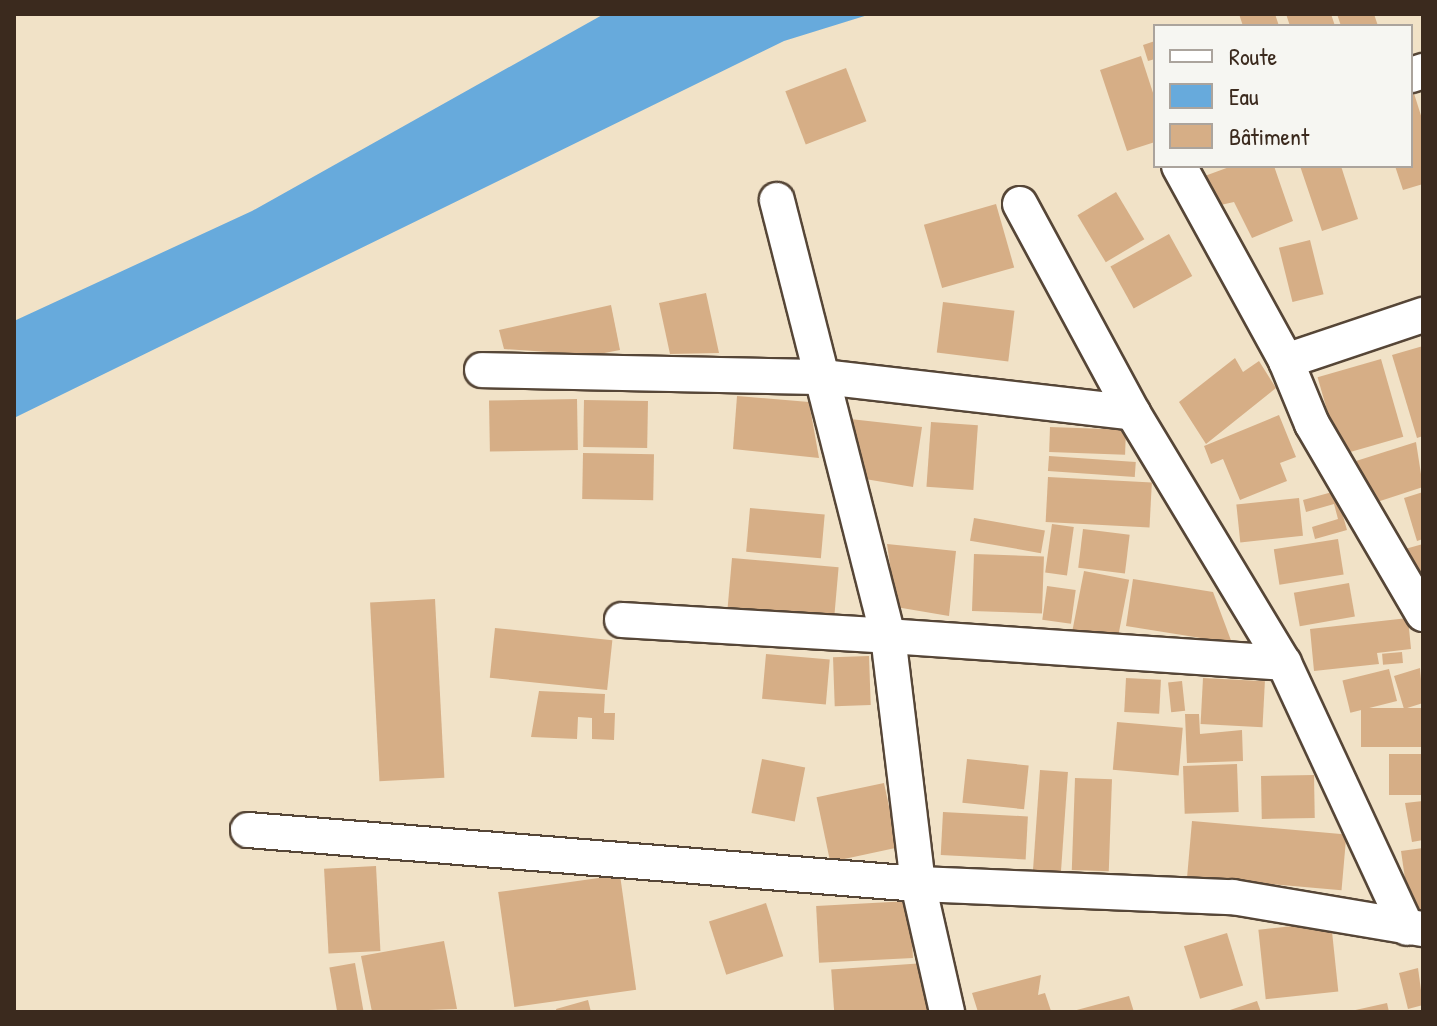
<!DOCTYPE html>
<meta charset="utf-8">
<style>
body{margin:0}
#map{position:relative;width:1437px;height:1026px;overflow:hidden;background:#f1e2c7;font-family:"Patrick Hand",sans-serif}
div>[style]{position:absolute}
.water>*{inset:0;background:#67aadc}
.building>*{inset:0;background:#d6ae86;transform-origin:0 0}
.roads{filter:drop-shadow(2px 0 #564637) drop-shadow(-2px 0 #564637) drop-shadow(0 2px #564637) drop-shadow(0 -2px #564637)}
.minor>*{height:34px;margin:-17px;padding:0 17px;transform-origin:17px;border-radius:17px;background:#fff}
span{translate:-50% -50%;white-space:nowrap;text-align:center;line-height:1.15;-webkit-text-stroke:6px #f6f6f2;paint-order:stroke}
.frame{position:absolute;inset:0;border:16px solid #3b2a1e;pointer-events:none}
.legend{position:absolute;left:1153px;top:24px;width:260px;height:144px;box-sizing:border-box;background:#f6f6f2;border:2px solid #aba49d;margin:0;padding:10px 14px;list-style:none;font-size:24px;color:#3b2a1e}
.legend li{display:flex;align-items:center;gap:16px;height:40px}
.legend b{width:40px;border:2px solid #aba49d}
</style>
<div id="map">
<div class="water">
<div style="clip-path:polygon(604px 14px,871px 14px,784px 41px,14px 418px,14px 321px,252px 211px)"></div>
</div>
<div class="building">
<div style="clip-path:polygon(1239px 14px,1275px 14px,1279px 26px,1243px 26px)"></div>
<div style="clip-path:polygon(1286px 14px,1331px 14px,1335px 26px,1290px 26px)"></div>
<div style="clip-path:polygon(1337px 14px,1374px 14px,1378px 26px,1341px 26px)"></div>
<div style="clip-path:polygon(1155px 41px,1155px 59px,1148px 61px,1143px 45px)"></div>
<div style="clip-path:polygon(1141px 56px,1155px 99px,1155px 142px,1127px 151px,1100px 70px)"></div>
<div style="left:846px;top:68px;width:57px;height:65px;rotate:69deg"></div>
<div style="clip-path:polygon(1412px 87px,1423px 122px,1423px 184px,1403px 190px,1395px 166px,1411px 166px)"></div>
<div style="clip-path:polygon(1232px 166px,1274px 166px,1293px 221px,1252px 238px,1234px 202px,1216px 206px,1202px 177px)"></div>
<div style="clip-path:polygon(1300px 166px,1341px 166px,1358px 219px,1322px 231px)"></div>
<div style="left:1116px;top:192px;width:55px;height:45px;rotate:59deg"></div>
<div style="left:996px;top:204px;width:66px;height:75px;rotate:74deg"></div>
<div style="left:1169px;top:234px;width:48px;height:67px;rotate:61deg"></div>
<div style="left:1310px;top:240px;width:56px;height:32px;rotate:76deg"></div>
<div style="clip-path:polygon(706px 293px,719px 353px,670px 354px,659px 303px)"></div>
<div style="left:943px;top:302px;width:72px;height:51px;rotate:7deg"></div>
<div style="clip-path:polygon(611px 305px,620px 350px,594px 355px,504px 349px,499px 330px)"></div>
<div style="clip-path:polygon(1423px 346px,1423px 436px,1417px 438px,1392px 355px)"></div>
<div style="clip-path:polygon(1235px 358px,1243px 372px,1259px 361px,1276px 388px,1206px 444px,1179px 402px)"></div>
<div style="left:1381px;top:359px;width:81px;height:66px;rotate:74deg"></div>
<div style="clip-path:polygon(737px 396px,809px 402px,819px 458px,733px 449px)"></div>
<div style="left:577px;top:399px;width:51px;height:88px;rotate:89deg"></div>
<div style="left:584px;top:400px;width:64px;height:47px;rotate:1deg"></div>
<div style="clip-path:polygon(1279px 415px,1296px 457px,1280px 463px,1287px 481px,1240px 500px,1223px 459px,1211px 464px,1204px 446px)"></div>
<div style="clip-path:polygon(850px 419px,922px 427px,913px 487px,865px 479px)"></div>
<div style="left:931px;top:422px;width:47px;height:65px;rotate:4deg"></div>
<div style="left:1050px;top:427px;width:76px;height:25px;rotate:2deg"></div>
<div style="clip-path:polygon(1416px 442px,1423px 487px,1374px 503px,1356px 461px)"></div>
<div style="left:583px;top:453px;width:71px;height:46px;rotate:1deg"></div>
<div style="left:1049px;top:456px;width:87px;height:15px;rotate:4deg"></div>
<div style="left:1048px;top:477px;width:104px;height:45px;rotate:3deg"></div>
<div style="clip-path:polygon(1336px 491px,1347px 530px,1315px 539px,1312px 527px,1338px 519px,1334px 504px,1306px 512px,1303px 500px)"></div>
<div style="clip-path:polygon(1423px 492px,1423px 539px,1417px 541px,1404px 498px)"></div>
<div style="left:1299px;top:498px;width:38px;height:63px;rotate:84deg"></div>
<div style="left:750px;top:508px;width:75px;height:44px;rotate:5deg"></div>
<div style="left:974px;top:518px;width:72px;height:23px;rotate:10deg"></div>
<div style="left:1052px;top:524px;width:22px;height:49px;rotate:8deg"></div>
<div style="left:1083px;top:529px;width:47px;height:39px;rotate:7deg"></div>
<div style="left:1338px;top:539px;width:36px;height:65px;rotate:81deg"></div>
<div style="clip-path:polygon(887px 544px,956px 551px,949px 616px,896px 607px)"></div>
<div style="clip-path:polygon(1423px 544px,1423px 580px,1415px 583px,1405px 549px)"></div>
<div style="left:974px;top:554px;width:70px;height:57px;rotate:2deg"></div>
<div style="left:732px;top:558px;width:107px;height:59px;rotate:5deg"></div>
<div style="left:1084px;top:571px;width:46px;height:64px;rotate:11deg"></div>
<div style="clip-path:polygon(1133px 579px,1213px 592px,1232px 643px,1126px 626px)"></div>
<div style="left:1349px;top:583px;width:34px;height:56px;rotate:80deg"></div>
<div style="left:1047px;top:586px;width:29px;height:34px;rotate:8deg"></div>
<div style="left:435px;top:599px;width:179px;height:65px;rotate:87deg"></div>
<div style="clip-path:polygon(1408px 618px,1411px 649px,1377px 653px,1379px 664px,1314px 671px,1310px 629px)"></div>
<div style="left:495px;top:628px;width:118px;height:50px;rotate:6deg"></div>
<div style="left:1402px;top:652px;width:11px;height:20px;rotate:85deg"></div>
<div style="left:766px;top:654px;width:64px;height:45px;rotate:5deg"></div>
<div style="left:869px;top:656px;width:49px;height:36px;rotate:88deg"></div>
<div style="clip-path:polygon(1420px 668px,1423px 703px,1404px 709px,1394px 676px)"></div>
<div style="left:1389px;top:669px;width:33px;height:48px;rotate:76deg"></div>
<div style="left:1126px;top:678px;width:35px;height:34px;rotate:3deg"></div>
<div style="left:1203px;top:678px;width:62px;height:46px;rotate:3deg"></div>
<div style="left:1182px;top:681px;width:30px;height:14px;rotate:84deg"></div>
<div style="clip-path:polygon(539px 691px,605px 694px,604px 713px,615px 713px,614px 740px,592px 739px,592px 718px,578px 717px,577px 739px,531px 737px)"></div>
<div style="left:1423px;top:708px;width:39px;height:62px;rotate:90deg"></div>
<div style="clip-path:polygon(1185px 714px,1199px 714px,1200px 734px,1242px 730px,1243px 761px,1187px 763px)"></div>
<div style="left:1117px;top:722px;width:66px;height:48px;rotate:5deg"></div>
<div style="left:1423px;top:754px;width:41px;height:34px;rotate:90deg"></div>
<div style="left:762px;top:759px;width:44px;height:55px;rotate:11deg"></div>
<div style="left:967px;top:759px;width:62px;height:44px;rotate:6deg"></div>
<div style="left:1237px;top:764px;width:48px;height:54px;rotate:88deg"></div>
<div style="left:1040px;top:770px;width:28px;height:101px;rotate:4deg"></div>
<div style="left:1314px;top:775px;width:43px;height:53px;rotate:89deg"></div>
<div style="left:1075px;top:778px;width:37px;height:92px;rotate:2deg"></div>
<div style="left:884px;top:783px;width:66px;height:69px;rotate:78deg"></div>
<div style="clip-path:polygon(1423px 801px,1423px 840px,1412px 842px,1405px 803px)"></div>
<div style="left:943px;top:812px;width:85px;height:43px;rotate:3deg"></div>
<div style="left:1192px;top:821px;width:155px;height:56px;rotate:5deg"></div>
<div style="clip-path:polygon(1423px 848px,1423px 919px,1411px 920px,1401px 851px)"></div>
<div style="left:376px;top:866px;width:85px;height:52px;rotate:87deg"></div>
<div style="left:620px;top:875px;width:116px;height:123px;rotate:82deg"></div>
<div style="left:910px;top:901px;width:57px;height:94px;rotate:87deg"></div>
<div style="left:766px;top:903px;width:56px;height:60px;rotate:72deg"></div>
<div style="left:1331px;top:922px;width:70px;height:73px;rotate:84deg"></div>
<div style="left:1227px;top:933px;width:55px;height:45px;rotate:73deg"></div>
<div style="clip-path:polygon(444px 941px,457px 1009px,372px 1012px,361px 956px)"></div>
<div style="left:355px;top:963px;width:50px;height:26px;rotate:80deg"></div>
<div style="left:925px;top:963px;width:48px;height:94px;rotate:86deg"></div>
<div style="clip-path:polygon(1418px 968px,1423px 1005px,1408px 1009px,1399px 973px)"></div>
<div style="clip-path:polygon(1041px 975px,1038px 995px,1045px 993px,1051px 1011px,978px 1012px,972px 993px)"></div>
<div style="clip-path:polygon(1129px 996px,1134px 1012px,1073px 1012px,1073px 1011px)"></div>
<div style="clip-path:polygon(588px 1000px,591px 1012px,557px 1012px,556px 1009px)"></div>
<div style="clip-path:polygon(1257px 1001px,1261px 1012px,1227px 1012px,1227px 1011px)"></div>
<div style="clip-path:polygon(1387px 1003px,1389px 1012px,1352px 1012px,1351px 1011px)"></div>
</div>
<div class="roads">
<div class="minor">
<div style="left:1411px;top:75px;width:13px;rotate:-18deg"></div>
<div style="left:1179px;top:166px;width:222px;rotate:61.2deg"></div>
<div style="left:1286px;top:361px;width:68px;rotate:67.6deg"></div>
<div style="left:1312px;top:424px;width:220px;rotate:59.7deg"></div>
<div style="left:1020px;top:204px;width:238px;rotate:61.6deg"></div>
<div style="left:1133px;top:413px;width:292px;rotate:58.9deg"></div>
<div style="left:1284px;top:663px;width:292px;rotate:65.1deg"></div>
<div style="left:1286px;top:361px;width:145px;rotate:-18.6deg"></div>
<div style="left:482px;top:370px;width:342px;rotate:1.2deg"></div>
<div style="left:824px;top:377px;width:311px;rotate:6.6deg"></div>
<div style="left:622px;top:620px;width:266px;rotate:3.4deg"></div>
<div style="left:888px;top:636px;width:450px;rotate:-104.3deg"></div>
<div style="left:1284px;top:663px;width:397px;rotate:-176.1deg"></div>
<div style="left:888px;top:636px;width:250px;rotate:83.1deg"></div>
<div style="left:918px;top:884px;width:315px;rotate:2.4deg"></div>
<div style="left:1233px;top:897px;width:193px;rotate:9.6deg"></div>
<div style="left:248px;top:830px;width:672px;rotate:4.61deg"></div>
<div style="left:918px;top:884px;width:131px;rotate:77.2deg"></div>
</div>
</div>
<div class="frame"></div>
<ul class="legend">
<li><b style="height:10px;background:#fff"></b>Route</li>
<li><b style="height:22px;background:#67aadc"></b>Eau</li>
<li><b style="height:22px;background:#d6ae86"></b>Bâtiment</li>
</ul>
</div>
